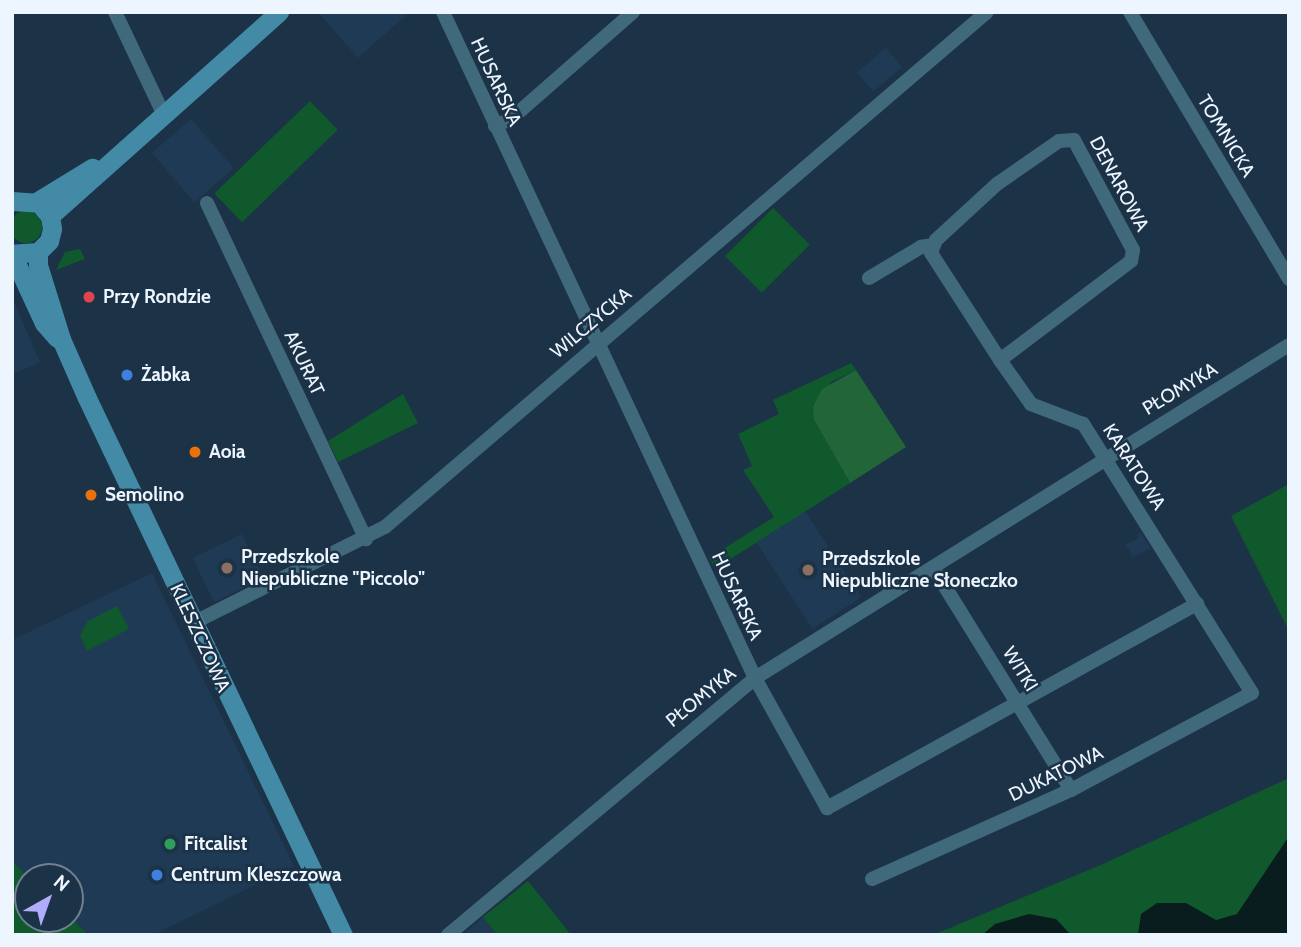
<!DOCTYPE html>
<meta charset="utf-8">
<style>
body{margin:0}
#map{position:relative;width:1301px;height:947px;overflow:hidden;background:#1c3247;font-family:Cabin,sans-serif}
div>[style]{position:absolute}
.built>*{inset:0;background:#1f3a55;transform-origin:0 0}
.green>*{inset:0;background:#0f592d;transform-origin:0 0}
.round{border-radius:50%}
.forest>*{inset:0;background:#226539}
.water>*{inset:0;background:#0a1d1e}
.minor>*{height:14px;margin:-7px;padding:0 7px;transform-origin:7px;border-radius:7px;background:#406a7c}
.secondary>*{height:19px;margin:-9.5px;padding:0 9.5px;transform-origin:9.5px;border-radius:9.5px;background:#438aa7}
.dots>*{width:19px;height:19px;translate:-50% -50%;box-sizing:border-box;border:4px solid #1c3247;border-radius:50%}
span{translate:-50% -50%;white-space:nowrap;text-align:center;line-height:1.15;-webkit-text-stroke:5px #1c3247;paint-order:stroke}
.street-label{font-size:19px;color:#edf5fe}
.poi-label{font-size:19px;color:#edf5fe;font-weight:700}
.left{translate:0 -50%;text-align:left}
.frame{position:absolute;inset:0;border:14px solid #edf5fe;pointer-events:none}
.north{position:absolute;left:14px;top:863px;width:70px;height:70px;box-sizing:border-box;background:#1c3247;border:2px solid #708090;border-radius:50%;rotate:40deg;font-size:19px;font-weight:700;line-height:28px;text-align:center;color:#edf5fe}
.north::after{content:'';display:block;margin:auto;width:24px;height:32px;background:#b1adfa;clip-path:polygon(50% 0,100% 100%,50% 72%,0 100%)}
</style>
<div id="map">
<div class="built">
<div style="clip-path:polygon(318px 12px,410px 12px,358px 58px)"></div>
<div style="left:886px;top:48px;width:25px;height:38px;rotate:50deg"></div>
<div style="left:191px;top:119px;width:65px;height:52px;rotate:49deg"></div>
<div style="clip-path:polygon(12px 297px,40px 362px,12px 375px)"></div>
<div style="left:805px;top:511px;width:103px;height:58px;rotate:57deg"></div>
<div style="clip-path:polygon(1139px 531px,1151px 548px,1133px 557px,1126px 545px,1138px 538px)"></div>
<div style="left:242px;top:534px;width:49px;height:55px;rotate:64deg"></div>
<div style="clip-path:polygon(152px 573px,294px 866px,153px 935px,88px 935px,70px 917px,70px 877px,28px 877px,12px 861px,12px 640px)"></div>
<div style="clip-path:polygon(483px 917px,497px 935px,463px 935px)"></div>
</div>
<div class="green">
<div style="left:310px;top:101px;width:40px;height:133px;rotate:46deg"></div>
<div style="left:773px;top:208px;width:52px;height:68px;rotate:45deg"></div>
<div class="round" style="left:10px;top:211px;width:32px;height:32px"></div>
<div style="clip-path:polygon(80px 249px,85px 259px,56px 270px,65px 252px)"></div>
<div style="clip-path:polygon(851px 363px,856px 370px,831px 382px,814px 420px,850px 483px,715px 569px,709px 558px,774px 517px,743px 470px,752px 466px,738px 434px,779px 414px,773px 400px)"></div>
<div style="clip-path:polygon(403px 394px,418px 423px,338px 462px,328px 441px)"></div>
<div style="clip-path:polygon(1289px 484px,1289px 631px,1231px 516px)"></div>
<div style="clip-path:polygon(117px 606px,129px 629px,87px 651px,80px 635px,88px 621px)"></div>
<div style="clip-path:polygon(1289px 778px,1289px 935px,933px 935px,1103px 864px)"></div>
<div style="clip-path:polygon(12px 861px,28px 877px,28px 919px,70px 917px,88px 935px,12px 935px)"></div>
<div style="clip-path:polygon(528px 881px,553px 912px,571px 935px,497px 935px,483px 917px)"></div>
</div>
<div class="forest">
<div style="clip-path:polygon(856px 370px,906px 447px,850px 483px,814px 420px,813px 407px,822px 389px)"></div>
</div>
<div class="water">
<div style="clip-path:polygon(1289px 836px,1289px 935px,1138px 935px,1141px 914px,1157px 903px,1186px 903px,1216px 920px,1237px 914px)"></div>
<div style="clip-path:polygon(1029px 914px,1056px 919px,1071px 935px,982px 935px,995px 924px)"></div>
</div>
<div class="minor">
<div style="left:115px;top:12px;width:114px;rotate:64.6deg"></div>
<div style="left:443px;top:12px;width:735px;rotate:64.9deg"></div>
<div style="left:755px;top:678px;width:149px;rotate:61deg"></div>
<div style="left:827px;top:808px;width:423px;rotate:-28.9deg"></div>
<div style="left:1130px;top:12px;width:311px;rotate:59.2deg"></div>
<div style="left:495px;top:126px;width:19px;rotate:-25deg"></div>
<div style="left:512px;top:118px;width:161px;rotate:-41.2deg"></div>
<div style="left:207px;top:203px;width:372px;rotate:64.7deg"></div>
<div style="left:869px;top:278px;width:61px;rotate:-30.8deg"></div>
<div style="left:921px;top:247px;width:11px;rotate:-10deg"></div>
<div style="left:934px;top:569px;width:260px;rotate:58.2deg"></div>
<div style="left:193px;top:623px;width:215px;rotate:-26.6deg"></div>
<div style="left:385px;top:527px;width:792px;rotate:-40.55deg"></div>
<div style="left:872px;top:879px;width:218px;rotate:-24.1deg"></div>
<div style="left:1071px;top:790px;width:205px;rotate:-28.2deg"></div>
<div style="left:1252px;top:693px;width:318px;rotate:-122.1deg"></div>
<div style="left:1083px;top:424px;width:56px;rotate:-159deg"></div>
<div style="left:1031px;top:404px;width:54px;rotate:-125.2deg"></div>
<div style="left:1000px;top:360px;width:127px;rotate:-122.8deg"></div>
<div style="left:931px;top:253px;width:14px;rotate:-69deg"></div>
<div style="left:936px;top:240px;width:83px;rotate:-42.6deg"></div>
<div style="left:997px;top:184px;width:75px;rotate:-34.7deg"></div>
<div style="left:1059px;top:141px;width:15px;rotate:-4deg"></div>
<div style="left:1074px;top:140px;width:125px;rotate:61.8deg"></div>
<div style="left:1133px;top:250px;width:11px;rotate:100deg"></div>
<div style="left:1131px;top:261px;width:164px;rotate:142.9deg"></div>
<div style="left:448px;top:935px;width:400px;rotate:-39.9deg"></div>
<div style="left:755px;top:678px;width:629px;rotate:-31.95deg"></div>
</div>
<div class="secondary">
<div style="left:12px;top:201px;width:27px;rotate:4deg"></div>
<div style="left:39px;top:203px;width:17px;rotate:50deg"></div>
<div style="left:50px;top:216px;width:13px;rotate:81deg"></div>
<div style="left:52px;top:229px;width:12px;rotate:104deg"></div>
<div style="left:49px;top:241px;width:16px;rotate:135deg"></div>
<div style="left:38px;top:252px;width:26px;rotate:176deg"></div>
<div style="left:36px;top:202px;width:66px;rotate:-31.3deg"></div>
<div style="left:50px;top:216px;width:307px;rotate:-41.7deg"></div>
<div style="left:38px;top:252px;width:13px;rotate:90deg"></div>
<div style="left:38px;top:265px;width:77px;rotate:72.7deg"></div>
<div style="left:61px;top:339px;width:64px;rotate:66.2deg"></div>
<div style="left:87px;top:398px;width:595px;rotate:64.51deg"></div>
<div style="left:12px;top:254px;width:76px;rotate:65.1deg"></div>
<div style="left:44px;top:323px;width:20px;rotate:49deg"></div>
</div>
<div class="dots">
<div style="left:89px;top:297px;background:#e0444e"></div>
<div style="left:127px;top:375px;background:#3f7fe0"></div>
<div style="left:195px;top:452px;background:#e8710a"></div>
<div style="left:91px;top:495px;background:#e8710a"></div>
<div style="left:227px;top:568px;background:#8d6e63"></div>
<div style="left:808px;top:570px;background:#8d6e63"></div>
<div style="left:170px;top:844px;background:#2e9e5b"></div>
<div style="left:157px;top:875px;background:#3f7fe0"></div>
</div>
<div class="street-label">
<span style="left:496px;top:82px;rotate:65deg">HUSARSKA</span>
<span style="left:1226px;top:136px;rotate:59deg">TOMNICKA</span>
<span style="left:1119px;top:184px;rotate:62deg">DENAROWA</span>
<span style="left:591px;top:323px;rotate:-40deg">WILCZYCKA</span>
<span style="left:304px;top:363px;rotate:65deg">AKURAT</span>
<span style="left:1180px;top:389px;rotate:-31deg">PŁOMYKA</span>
<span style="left:1134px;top:467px;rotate:57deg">KARATOWA</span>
<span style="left:737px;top:596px;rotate:65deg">HUSARSKA</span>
<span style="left:200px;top:638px;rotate:65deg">KLESZCZOWA</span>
<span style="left:1020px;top:669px;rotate:58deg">WITKI</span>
<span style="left:701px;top:697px;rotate:-39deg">PŁOMYKA</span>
<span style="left:1056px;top:774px;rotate:-26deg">DUKATOWA</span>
</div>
<div class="poi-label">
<span class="left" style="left:103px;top:297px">Przy Rondzie</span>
<span class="left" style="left:141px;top:375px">Żabka</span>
<span class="left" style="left:209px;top:452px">Aoia</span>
<span class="left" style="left:105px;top:495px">Semolino</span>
<span class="left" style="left:241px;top:568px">Przedszkole<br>Niepubliczne "Piccolo"</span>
<span class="left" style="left:822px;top:570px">Przedszkole<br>Niepubliczne Słoneczko</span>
<span class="left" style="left:184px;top:844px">Fitcalist</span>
<span class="left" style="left:171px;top:875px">Centrum Kleszczowa</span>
</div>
<div class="frame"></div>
<div class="north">N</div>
</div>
